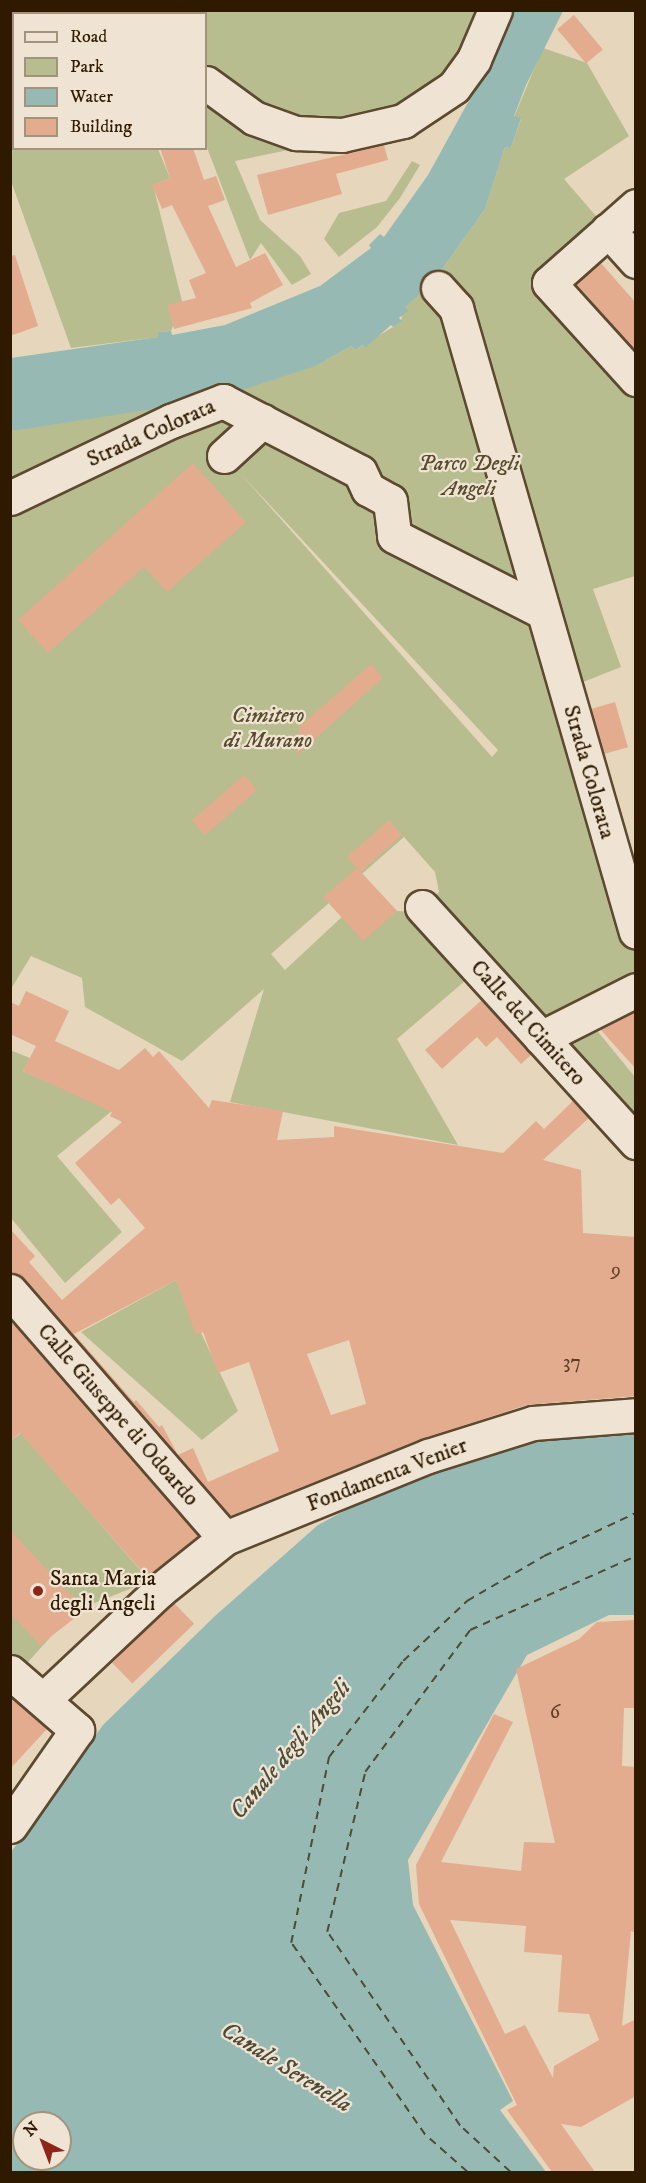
<!DOCTYPE html>
<style>
body{margin:0}
#map{position:relative;width:646px;height:2183px;overflow:hidden;background:#e6d6bc;font-family:"IM FELL DW Pica",serif}
div>[style]{position:absolute}
.green>*{inset:0;background:#b7bd8f}
.water>*{inset:0;background:#96b9b3}
.ferry>*{height:1.5px;margin-top:-0.75px;transform-origin:0;background:repeating-linear-gradient(90deg,#4e4a36 0 8px,transparent 0 14px)}
.building>*{inset:0;background:#e3ac8e;transform-origin:0 0}
.roads{filter:drop-shadow(2px 0 #5d492f) drop-shadow(-2px 0 #5d492f) drop-shadow(0 2px #5d492f) drop-shadow(0 -2px #5d492f)}
.minor>*{height:33px;margin:-16.5px;padding:0 16.5px;transform-origin:16.5px;border-radius:16.5px;background:#efe4d3}
.dots>*{width:16px;height:16px;translate:-50% -50%;box-sizing:border-box;border:3px solid #efe4d3;border-radius:50%}
span{translate:-50% -50%;white-space:nowrap;text-align:center;line-height:1.15;-webkit-text-stroke:4.5px #efe4d3;paint-order:stroke}
.number-label{font-size:20px;color:#5c3e24}
.number-label span{-webkit-text-stroke-width:0}
.street-label{font-size:22px;color:#2f1a00}
.park-label{font-size:22px;color:#584b2b;font-style:italic}
.poi-label{font-size:22px;color:#2f1a00}
.left{translate:0 -50%;text-align:left}
.water-label{font-size:24px;color:#4e4a36;font-style:italic}
.frame{position:absolute;inset:0;border:12px solid #2f1a00;pointer-events:none}
.legend{position:absolute;left:12px;top:12px;width:195px;height:138px;box-sizing:border-box;background:#efe4d3;border:2px solid #a2937f;margin:0;padding:8px 10px;list-style:none;font-size:18px;color:#2f1a00}
.legend li{display:flex;align-items:center;gap:12px;height:30px}
.legend b{width:30px;border:2px solid #a2937f}
.north{position:absolute;left:12px;top:2111px;width:60px;height:60px;box-sizing:border-box;background:#efe4d3;border:2px solid #a2937f;border-radius:50%;rotate:318deg;font-size:16px;font-weight:700;line-height:24px;text-align:center;color:#2f1a00}
.north::after{content:'';display:block;margin:auto;width:21px;height:27px;background:#8f2418;clip-path:polygon(50% 0,100% 100%,50% 72%,0 100%)}
</style>
<div id="map">
<div class="green">
<div style="clip-path:polygon(11px 11px,487px 11px,468px 55px,392px 116px,285px 125px,206px 75px,206px 14px,14px 14px,11px 45px)"></div>
<div style="clip-path:polygon(evenodd,543px 48px,587px 63px,629px 136px,564px 179px,608px 230px,541px 287px,635px 393px,635px 576px,593px 589px,621px 667px,573px 686px,635px 907px,635px 990px,541px 1038px,422px 907px,439px 892px,435px 872px,404px 837px,271px 954px,285px 970px,374px 887px,397px 911px,414px 912px,472px 975px,397px 1039px,458px 1145px,230px 1102px,264px 989px,182px 1061px,85px 1007px,82px 978px,31px 956px,11px 989px,11px 431px,318px 365px,351px 346px,355px 350px,393px 327px,401px 321px,404px 307px,433px 282px,485px 209px,505px 147px,511px 148px,521px 119px,514px 117px,543px 48px,240px 473px,498px 750px,492px 757px,240px 473px)"></div>
<div style="clip-path:polygon(206px 92px,303px 147px,235px 161px,260px 220px,300px 256px,311px 274px,292px 285px,261px 243px,250px 260px,206px 145px)"></div>
<div style="clip-path:polygon(13px 132px,14px 148px,158px 149px,170px 178px,153px 185px,182px 301px,171px 331px,158px 332px,159px 337px,71px 348px,11px 181px)"></div>
<div style="clip-path:polygon(412px 161px,420px 165px,400px 198px,377px 227px,339px 257px,324px 239px,339px 213px,386px 201px)"></div>
<div style="clip-path:polygon(590px 1022px,635px 1077px,635px 1127px,553px 1044px)"></div>
<div style="clip-path:polygon(10px 1050px,30px 1058px,23px 1071px,113px 1110px,57px 1156px,122px 1232px,65px 1283px,11px 1218px)"></div>
<div style="clip-path:polygon(176px 1280px,238px 1411px,202px 1440px,81px 1332px)"></div>
<div style="clip-path:polygon(21px 1433px,150px 1581px,74px 1611px,19px 1672px,10px 1665px,10px 1441px)"></div>
</div>
<div class="water">
<div style="clip-path:polygon(512px 11px,563px 11px,526px 85px,514px 116px,521px 118px,511px 148px,505px 147px,485px 209px,433px 282px,405px 307px,408px 311px,399px 318px,402px 321px,393px 327px,391px 325px,366px 347px,363px 345px,355px 350px,351px 346px,318px 365px,211px 400px,11px 431px,11px 358px,158px 337px,158px 332px,171px 331px,172px 335px,225px 325px,320px 286px,371px 248px,369px 245px,380px 234px,384px 237px,428px 175px,482px 77px)"></div>
<div style="clip-path:polygon(evenodd,635px 1423px,635px 1615px,609px 1615px,527px 1655px,408px 1860px,413px 1905px,513px 2101px,500px 2110px,546px 2172px,11px 2172px,11px 1852px,103px 1725px,215px 1616px,318px 1525px,416px 1473px,526px 1432px,635px 1423px,24px 2123px,60px 2123px,60px 2159px,24px 2159px,24px 2123px)"></div>
</div>
<div class="ferry">
<div style="left:467px;top:2172px;width:56px;rotate:-138.6deg"></div>
<div style="left:425px;top:2135px;width:234px;rotate:-124.9deg"></div>
<div style="left:291px;top:1943px;width:190px;rotate:-78.5deg"></div>
<div style="left:329px;top:1757px;width:121px;rotate:-52.4deg"></div>
<div style="left:403px;top:1661px;width:88px;rotate:-43.2deg"></div>
<div style="left:467px;top:1601px;width:89px;rotate:-30.3deg"></div>
<div style="left:544px;top:1556px;width:102px;rotate:-25.1deg"></div>
<div style="left:510px;top:2172px;width:68px;rotate:-137.4deg"></div>
<div style="left:460px;top:2126px;width:235px;rotate:-124.4deg"></div>
<div style="left:327px;top:1932px;width:164px;rotate:-76.6deg"></div>
<div style="left:365px;top:1772px;width:177px;rotate:-53.5deg"></div>
<div style="left:470px;top:1630px;width:182px;rotate:-24deg"></div>
</div>
<div class="building">
<div style="left:574px;top:15px;width:45px;height:22px;rotate:50deg"></div>
<div style="clip-path:polygon(384px 145px,388px 160px,336px 174px,342px 194px,268px 215px,257px 175px)"></div>
<div style="clip-path:polygon(160px 148px,193px 148px,204px 180px,216px 176px,225px 200px,208px 206px,236px 267px,265px 253px,283px 285px,250px 303px,252px 308px,174px 329px,167px 305px,196px 298px,189px 280px,206px 273px,172px 205px,162px 209px,152px 185px,170px 178px)"></div>
<div style="clip-path:polygon(15px 255px,38px 326px,10px 336px,10px 256px)"></div>
<div style="clip-path:polygon(600px 262px,636px 303px,636px 351px,576px 284px)"></div>
<div style="clip-path:polygon(193px 463px,246px 522px,167px 592px,144px 567px,48px 653px,18px 620px)"></div>
<div style="clip-path:polygon(371px 664px,383px 678px,297px 755px,299px 727px)"></div>
<div style="left:615px;top:702px;width:47px;height:25px;rotate:74deg"></div>
<div style="left:244px;top:775px;width:20px;height:69px;rotate:49deg"></div>
<div style="clip-path:polygon(389px 820px,402px 835px,361px 872px,397px 911px,363px 941px,323px 897px,357px 868px,347px 857px)"></div>
<div style="clip-path:polygon(evenodd,26px 991px,69px 1011px,55px 1041px,119px 1070px,145px 1048px,153px 1057px,159px 1051px,209px 1108px,212px 1100px,283px 1111px,277px 1140px,334px 1137px,334px 1126px,503px 1153px,536px 1121px,544px 1129px,573px 1101px,589px 1118px,543px 1160px,581px 1170px,583px 1233px,636px 1237px,636px 1396px,527px 1405px,421px 1439px,230px 1516px,24px 1279px,10px 1273px,10px 1229px,35px 1256px,29px 1262px,62px 1300px,145px 1228px,119px 1198px,111px 1205px,75px 1163px,122px 1122px,110px 1116px,112px 1112px,23px 1071px,36px 1046px,10px 1034px,10px 1002px,19px 1006px,26px 991px,176px 1280px,196px 1335px,203px 1332px,218px 1373px,249px 1362px,279px 1451px,208px 1482px,193px 1448px,178px 1455px,162px 1425px,159px 1427px,136px 1400px,134px 1402px,74px 1334px,176px 1280px,26px 991px,349px 1340px,366px 1404px,331px 1415px,307px 1354px,349px 1340px)"></div>
<div style="clip-path:polygon(482px 1000px,531px 1055px,521px 1064px,497px 1037px,486px 1047px,477px 1037px,442px 1069px,425px 1050px)"></div>
<div style="clip-path:polygon(636px 1011px,636px 1069px,600px 1029px)"></div>
<div style="clip-path:polygon(10px 1320px,198px 1536px,147px 1577px,20px 1433px,10px 1441px)"></div>
<div style="clip-path:polygon(10px 1530px,85px 1610px,40px 1645px,10px 1613px)"></div>
<div style="left:174px;top:1603px;width:29px;height:86px;rotate:46deg"></div>
<div style="clip-path:polygon(evenodd,636px 1620px,636px 1708px,624px 1708px,622px 1766px,636px 1767px,636px 1933px,631px 1931px,622px 2026px,636px 2019px,636px 2096px,581px 2127px,561px 2124px,595px 2172px,552px 2172px,507px 2110px,517px 2105px,419px 1904px,416px 1865px,494px 1714px,513px 1722px,441px 1862px,521px 1871px,524px 1842px,555px 1843px,516px 1669px,579px 1639px,597px 1622px,636px 1620px,450px 1920px,526px 1926px,524px 1952px,562px 1955px,558px 2012px,589px 2014px,599px 2040px,554px 2066px,553px 2078px,525px 2025px,505px 2034px,450px 1920px)"></div>
<div style="clip-path:polygon(10px 1697px,47px 1729px,10px 1769px)"></div>
</div>
<div class="roads">
<div class="minor">
<div style="left:10px;top:53px;width:4px;rotate:-14deg"></div>
<div style="left:206px;top:83px;width:59px;rotate:36.1deg"></div>
<div style="left:254px;top:118px;width:45px;rotate:19.7deg"></div>
<div style="left:296px;top:133px;width:46px;rotate:2.5deg"></div>
<div style="left:342px;top:135px;width:63px;rotate:-12.9deg"></div>
<div style="left:403px;top:121px;width:61px;rotate:-33.7deg"></div>
<div style="left:454px;top:87px;width:34px;rotate:-54deg"></div>
<div style="left:474px;top:59px;width:53px;rotate:-66.8deg"></div>
<div style="left:636px;top:206px;width:116px;rotate:138.5deg"></div>
<div style="left:549px;top:283px;width:130px;rotate:47.8deg"></div>
<div style="left:608px;top:230px;width:42px;rotate:47.9deg"></div>
<div style="left:438px;top:288px;width:27px;rotate:48deg"></div>
<div style="left:456px;top:308px;width:649px;rotate:73.91deg"></div>
<div style="left:224px;top:456px;width:52px;rotate:-42.6deg"></div>
<div style="left:10px;top:498px;width:178px;rotate:-25.6deg"></div>
<div style="left:171px;top:421px;width:56px;rotate:-21deg"></div>
<div style="left:223px;top:401px;width:154px;rotate:27.4deg"></div>
<div style="left:360px;top:472px;width:19px;rotate:65deg"></div>
<div style="left:368px;top:489px;width:25px;rotate:29deg"></div>
<div style="left:390px;top:501px;width:35px;rotate:83deg"></div>
<div style="left:394px;top:536px;width:167px;rotate:27deg"></div>
<div style="left:422px;top:907px;width:318px;rotate:47.7deg"></div>
<div style="left:541px;top:1038px;width:106px;rotate:-26.8deg"></div>
<div style="left:10px;top:1291px;width:327px;rotate:49deg"></div>
<div style="left:10px;top:1672px;width:89px;rotate:40.9deg"></div>
<div style="left:77px;top:1730px;width:117px;rotate:124.9deg"></div>
<div style="left:43px;top:1700px;width:161px;rotate:-43.2deg"></div>
<div style="left:160px;top:1590px;width:83px;rotate:-38.7deg"></div>
<div style="left:225px;top:1538px;width:219px;rotate:-22deg"></div>
<div style="left:428px;top:1456px;width:110px;rotate:-17.4deg"></div>
<div style="left:533px;top:1423px;width:103px;rotate:-4.4deg"></div>
</div>
</div>
<div class="dots">
<div style="left:38px;top:1591px;background:#8f2418"></div>
</div>
<div class="number-label">
<span style="left:616px;top:1270px">9</span>
<span style="left:572px;top:1362px">37</span>
<span style="left:555px;top:1712px">6</span>
</div>
<div class="street-label">
<span style="left:151px;top:433px;rotate:-24deg">Strada Colorata</span>
<span style="left:589px;top:772px;rotate:74deg">Strada Colorata</span>
<span style="left:528px;top:1023px;rotate:48deg">Calle del Cimitero</span>
<span style="left:118px;top:1415px;rotate:49deg">Calle Giuseppe di Odoardo</span>
<span style="left:387px;top:1475px;rotate:-21deg">Fondamenta Venier</span>
</div>
<div class="park-label">
<span style="left:469px;top:476px">Parco Degli<br>Angeli</span>
<span style="left:268px;top:728px">Cimitero<br>di Murano</span>
</div>
<div class="poi-label">
<span class="left" style="left:50px;top:1591px">Santa Maria<br>degli Angeli</span>
</div>
<div class="water-label">
<span style="left:291px;top:1750px;rotate:-50deg">Canale degli Angeli</span>
<span style="left:286px;top:2068px;rotate:32deg">Canale Serenella</span>
</div>
<div class="frame"></div>
<ul class="legend">
<li><b style="height:8px;background:#efe4d3"></b>Road</li>
<li><b style="height:16px;background:#b7bd8f"></b>Park</li>
<li><b style="height:16px;background:#96b9b3"></b>Water</li>
<li><b style="height:16px;background:#e3ac8e"></b>Building</li>
</ul>
<div class="north">N</div>
</div>
